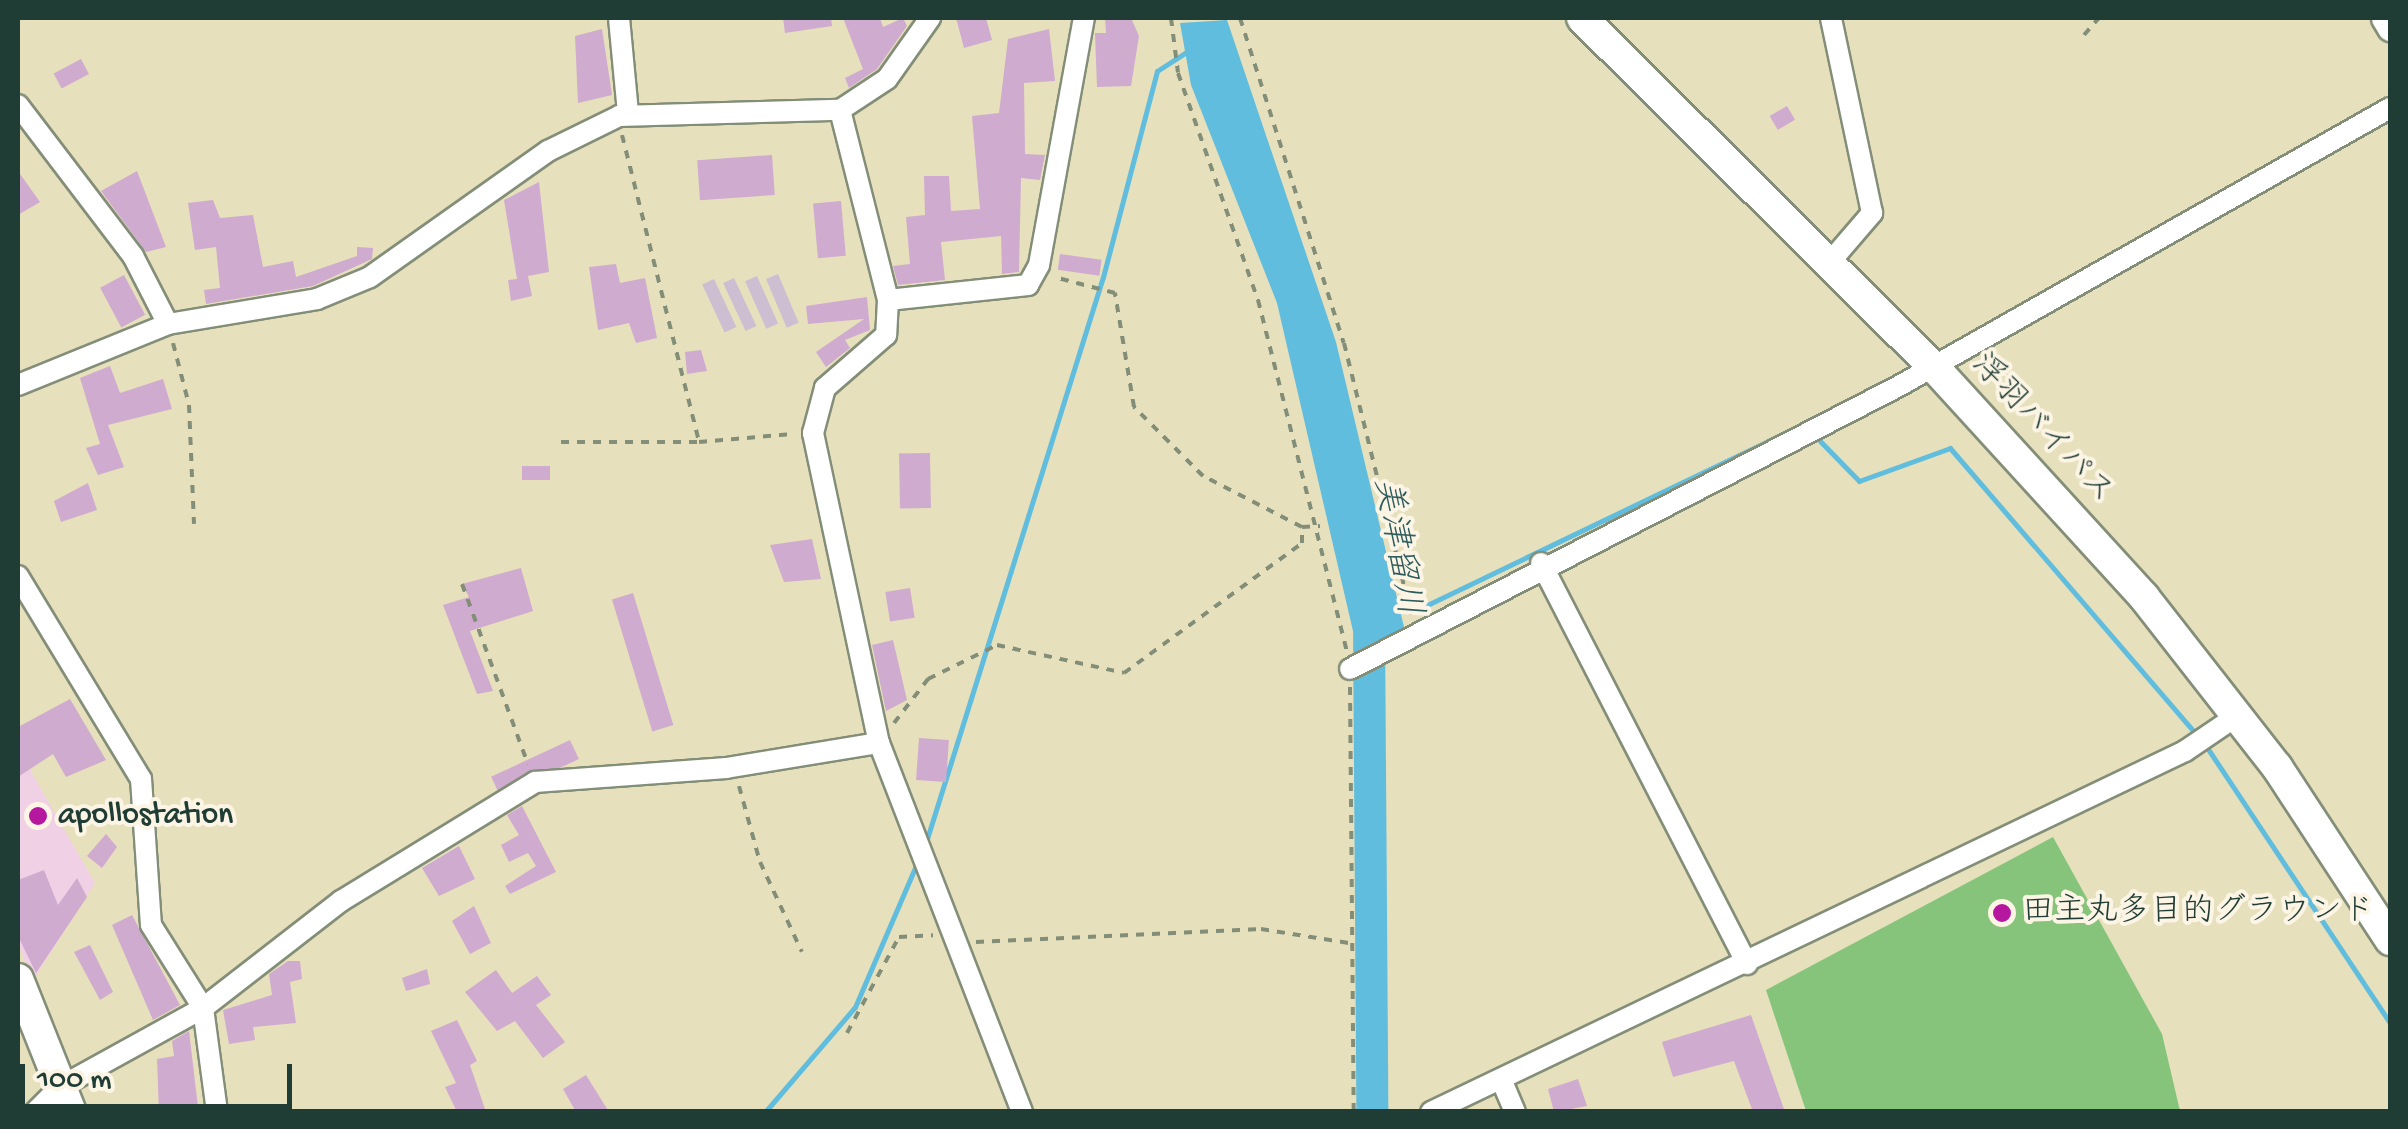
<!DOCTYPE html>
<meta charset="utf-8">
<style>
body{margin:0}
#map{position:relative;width:2408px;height:1129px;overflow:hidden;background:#e7e0bc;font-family:"Gochi Hand","Klee One",sans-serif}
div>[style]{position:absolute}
.built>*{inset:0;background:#f0d0e5}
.industrial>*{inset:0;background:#cebed2;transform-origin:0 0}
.green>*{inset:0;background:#86c47b}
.water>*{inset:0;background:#60bdde}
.stream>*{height:5px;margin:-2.5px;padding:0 2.5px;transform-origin:2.5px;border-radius:2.5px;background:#60bdde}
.river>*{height:32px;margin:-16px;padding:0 16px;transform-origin:16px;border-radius:16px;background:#60bdde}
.building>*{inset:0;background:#cfabcf;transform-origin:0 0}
.path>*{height:4px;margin-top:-2px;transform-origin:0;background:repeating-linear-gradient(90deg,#838e78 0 8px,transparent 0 16px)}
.roads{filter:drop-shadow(2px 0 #838e78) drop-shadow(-2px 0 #838e78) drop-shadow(0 2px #838e78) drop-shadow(0 -2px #838e78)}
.minor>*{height:20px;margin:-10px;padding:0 10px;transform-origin:10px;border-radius:10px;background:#fff}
.major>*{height:25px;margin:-12.5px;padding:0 12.5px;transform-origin:12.5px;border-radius:12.5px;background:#fff}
.highway>*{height:30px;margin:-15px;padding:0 15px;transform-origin:15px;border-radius:15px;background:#fff}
.dots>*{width:28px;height:28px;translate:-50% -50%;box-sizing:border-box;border:5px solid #fcf5e5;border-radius:50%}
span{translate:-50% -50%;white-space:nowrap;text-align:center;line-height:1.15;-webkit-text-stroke:8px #fcf5e5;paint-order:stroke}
.street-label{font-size:32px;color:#1f3d34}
.poi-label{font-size:32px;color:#1f3d34}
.left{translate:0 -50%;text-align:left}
.water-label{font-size:35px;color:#2f5d5e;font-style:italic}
.frame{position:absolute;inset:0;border:20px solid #1f3d34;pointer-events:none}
.scale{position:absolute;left:20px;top:1064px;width:272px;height:45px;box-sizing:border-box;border:5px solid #1f3d34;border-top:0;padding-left:12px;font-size:30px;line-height:35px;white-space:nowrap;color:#1f3d34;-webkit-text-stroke:8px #fcf5e5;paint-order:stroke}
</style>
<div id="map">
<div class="built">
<div style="clip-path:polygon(18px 749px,95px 883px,32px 982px,18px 942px)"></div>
</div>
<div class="industrial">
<div style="left:778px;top:274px;width:53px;height:13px;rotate:67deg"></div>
<div style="left:757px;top:276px;width:52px;height:13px;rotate:66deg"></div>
<div style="left:734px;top:278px;width:53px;height:12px;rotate:65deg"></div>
<div style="left:714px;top:279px;width:53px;height:13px;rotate:65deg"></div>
</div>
<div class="green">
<div style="clip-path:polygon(2053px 837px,2162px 1034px,2180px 1111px,1806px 1111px,1766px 990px)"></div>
</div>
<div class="water">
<div style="clip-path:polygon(1227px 20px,1336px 342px,1404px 627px,1359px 657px,1277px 303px,1191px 85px,1180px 23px)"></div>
</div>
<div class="stream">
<div style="left:1820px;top:441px;width:56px;rotate:45.7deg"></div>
<div style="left:1859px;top:481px;width:97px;rotate:-19.9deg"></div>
<div style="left:1950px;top:448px;width:377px;rotate:49.3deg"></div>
<div style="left:1423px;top:607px;width:422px;rotate:-25.7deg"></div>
<div style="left:2208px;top:749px;width:329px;rotate:56.4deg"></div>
<div style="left:926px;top:842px;width:592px;rotate:-72.61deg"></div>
<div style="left:1103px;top:277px;width:213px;rotate:-75.3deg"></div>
<div style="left:1157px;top:71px;width:38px;rotate:-33deg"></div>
<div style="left:765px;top:1112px;width:138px;rotate:-49.4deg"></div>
<div style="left:855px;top:1007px;width:159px;rotate:-66.7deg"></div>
</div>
<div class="river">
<div style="left:1369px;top:626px;width:486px;rotate:89.6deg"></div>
</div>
<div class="building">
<div style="clip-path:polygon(783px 18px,831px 18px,832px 26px,785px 33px)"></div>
<div style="clip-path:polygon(843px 18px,880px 18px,883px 27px,903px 18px,907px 26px,877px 69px,849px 88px,845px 78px,863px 69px)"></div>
<div style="clip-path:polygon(956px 18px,986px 18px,992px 40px,964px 48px)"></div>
<div style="clip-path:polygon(1105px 18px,1131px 18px,1139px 36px,1131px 86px,1097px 87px,1095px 33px,1106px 33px)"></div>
<div style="clip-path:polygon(602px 29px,612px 95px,578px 103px,575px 36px)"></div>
<div style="clip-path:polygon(1049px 29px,1055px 81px,1024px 83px,1025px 154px,1045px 155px,1040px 180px,1021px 178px,1019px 272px,1002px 274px,1001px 236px,941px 242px,945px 280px,898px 285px,893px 266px,910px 264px,906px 217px,925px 215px,924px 176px,949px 176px,951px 211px,980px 209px,972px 116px,999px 113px,1008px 39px)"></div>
<div style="left:81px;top:59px;width:17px;height:31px;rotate:62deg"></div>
<div style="left:1787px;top:106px;width:16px;height:20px;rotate:60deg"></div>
<div style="left:772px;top:155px;width:40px;height:75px;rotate:86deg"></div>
<div style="clip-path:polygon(18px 171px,40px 202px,18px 215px)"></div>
<div style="clip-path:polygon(137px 171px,166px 247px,146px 252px,101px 191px)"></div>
<div style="clip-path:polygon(539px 182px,549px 272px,528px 276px,532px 296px,511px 301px,508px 280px,517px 279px,504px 200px)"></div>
<div style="clip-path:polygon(213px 200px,220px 218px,253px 215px,263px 267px,293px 261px,296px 277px,357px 256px,357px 247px,373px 248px,372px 259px,313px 286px,206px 304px,204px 290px,220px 288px,216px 247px,195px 250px,188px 203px)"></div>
<div style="left:841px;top:201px;width:55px;height:28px;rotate:85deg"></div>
<div style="left:1060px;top:254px;width:42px;height:16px;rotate:8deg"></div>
<div style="clip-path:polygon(616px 264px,620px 283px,645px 278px,657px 338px,636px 343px,629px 323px,598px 330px,589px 267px)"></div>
<div style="left:124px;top:275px;width:45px;height:27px;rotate:62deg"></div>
<div style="clip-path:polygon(867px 297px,870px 330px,845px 340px,850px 348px,826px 367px,816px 352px,864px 319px,808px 324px,806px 306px)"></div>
<div style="clip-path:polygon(701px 350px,707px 371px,687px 374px,685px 352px)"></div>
<div style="clip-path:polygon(110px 366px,120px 393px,163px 379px,172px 409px,108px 425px,124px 467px,98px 475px,86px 448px,100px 444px,80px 378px)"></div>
<div style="left:930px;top:453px;width:55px;height:31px;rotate:89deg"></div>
<div style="left:550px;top:466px;width:14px;height:28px;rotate:90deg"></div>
<div style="clip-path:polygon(88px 483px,97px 510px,61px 522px,54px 501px)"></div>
<div style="clip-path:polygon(812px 539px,821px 579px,784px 582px,770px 545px)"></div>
<div style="clip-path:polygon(521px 568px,533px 611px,470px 631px,493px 691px,477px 694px,443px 605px,469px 597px,462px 584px)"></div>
<div style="left:910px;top:588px;width:30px;height:25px;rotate:81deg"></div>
<div style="left:633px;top:593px;width:138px;height:22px;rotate:73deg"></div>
<div style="clip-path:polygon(893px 640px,907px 700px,886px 711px,872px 645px)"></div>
<div style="clip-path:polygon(70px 699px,106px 760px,66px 777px,53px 754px,18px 777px,18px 727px)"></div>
<div style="left:919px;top:738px;width:30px;height:42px;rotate:4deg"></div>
<div style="left:570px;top:740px;width:21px;height:87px;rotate:65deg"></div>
<div style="clip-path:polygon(522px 806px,556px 872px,510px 894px,505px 886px,536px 866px,528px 853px,509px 862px,501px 845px,519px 835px,507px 815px)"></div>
<div style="clip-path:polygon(106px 834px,117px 847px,102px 868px,87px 856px)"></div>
<div style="clip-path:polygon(459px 846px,475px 879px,439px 896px,422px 868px)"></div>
<div style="clip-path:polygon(44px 870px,58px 905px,77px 878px,87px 897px,36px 973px,18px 936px,18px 880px)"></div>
<div style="clip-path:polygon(474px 906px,491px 943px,470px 954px,452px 921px)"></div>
<div style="clip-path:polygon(132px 915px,180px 1005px,153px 1020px,112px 925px)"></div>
<div style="clip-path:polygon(90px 945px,113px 992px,100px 1000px,74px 952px)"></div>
<div style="clip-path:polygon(288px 961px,300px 961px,302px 979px,290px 982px,296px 1023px,253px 1027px,255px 1040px,229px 1044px,223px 1010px,272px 995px,269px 974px)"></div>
<div style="clip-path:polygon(427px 969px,430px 984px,406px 991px,402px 978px)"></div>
<div style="clip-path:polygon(496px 970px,512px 993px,537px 976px,551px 995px,536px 1005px,565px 1042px,543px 1058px,515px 1021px,497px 1031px,465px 992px)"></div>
<div style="clip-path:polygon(1751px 1015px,1785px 1112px,1753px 1112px,1734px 1061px,1673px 1077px,1662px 1042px)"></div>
<div style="clip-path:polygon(457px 1020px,477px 1061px,470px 1065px,486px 1112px,457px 1112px,445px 1087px,456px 1083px,431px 1031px)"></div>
<div style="clip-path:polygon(189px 1031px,198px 1107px,159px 1112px,157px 1059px,174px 1056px,172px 1041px)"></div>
<div style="clip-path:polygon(586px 1075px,609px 1112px,576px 1112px,563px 1089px)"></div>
<div style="clip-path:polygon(1578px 1079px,1587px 1106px,1554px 1112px,1548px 1089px)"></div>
</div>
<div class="path">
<div style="left:1171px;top:18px;width:55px;rotate:82.7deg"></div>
<div style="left:1178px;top:73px;width:241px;rotate:70.6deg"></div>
<div style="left:1258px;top:300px;width:363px;rotate:75.8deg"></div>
<div style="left:1240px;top:18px;width:341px;rotate:72.3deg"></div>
<div style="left:1344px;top:343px;width:283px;rotate:76.1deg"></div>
<div style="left:2084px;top:35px;width:23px;rotate:-49deg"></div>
<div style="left:622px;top:135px;width:317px;rotate:75.9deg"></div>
<div style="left:699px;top:442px;width:94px;rotate:-4.9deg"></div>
<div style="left:173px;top:343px;width:64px;rotate:75.5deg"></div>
<div style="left:189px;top:405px;width:119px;rotate:87.6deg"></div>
<div style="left:561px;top:442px;width:138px"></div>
<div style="left:1302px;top:527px;width:18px;rotate:-3deg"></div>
<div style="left:462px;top:584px;width:192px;rotate:69.9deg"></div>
<div style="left:1350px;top:687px;width:425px;rotate:89.5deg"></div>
<div style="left:894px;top:723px;width:56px;rotate:-52.3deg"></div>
<div style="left:928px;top:679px;width:77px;rotate:-26.2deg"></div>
<div style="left:997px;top:645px;width:130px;rotate:12.4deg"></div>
<div style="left:1124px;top:673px;width:220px;rotate:-36.1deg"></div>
<div style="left:1302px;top:543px;width:16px;rotate:-90deg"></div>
<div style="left:1302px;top:527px;width:111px;rotate:-152.7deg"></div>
<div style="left:1203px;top:476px;width:98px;rotate:-135deg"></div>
<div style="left:1134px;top:407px;width:116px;rotate:-99.5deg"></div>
<div style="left:1115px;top:293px;width:63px;rotate:-165.3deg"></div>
<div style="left:739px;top:786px;width:79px;rotate:74.6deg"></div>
<div style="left:760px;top:862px;width:99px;rotate:65deg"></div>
<div style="left:976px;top:942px;width:285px;rotate:-2.6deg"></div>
<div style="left:1261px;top:929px;width:89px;rotate:9deg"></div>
<div style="left:847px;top:1033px;width:109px;rotate:-61.6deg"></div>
<div style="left:899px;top:937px;width:34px;rotate:-3deg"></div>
</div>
<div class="roads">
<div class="minor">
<div style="left:619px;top:18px;width:95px;rotate:84.6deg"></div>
<div style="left:18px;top:105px;width:190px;rotate:52.7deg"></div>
<div style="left:133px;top:256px;width:76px;rotate:62.8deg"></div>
<div style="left:840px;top:110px;width:196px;rotate:75.8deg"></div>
<div style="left:888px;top:300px;width:35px;rotate:93deg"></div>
<div style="left:886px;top:335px;width:81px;rotate:139deg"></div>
<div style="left:825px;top:388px;width:47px;rotate:104.9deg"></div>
<div style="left:813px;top:433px;width:317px;rotate:78deg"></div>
<div style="left:879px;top:743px;width:396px;rotate:68.8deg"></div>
<div style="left:1830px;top:262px;width:65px;rotate:-49.4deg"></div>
<div style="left:1872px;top:213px;width:199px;rotate:-101.9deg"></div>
<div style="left:888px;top:300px;width:141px;rotate:-6.1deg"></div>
<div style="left:1028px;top:285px;width:23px;rotate:-61deg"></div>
<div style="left:1039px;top:265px;width:251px;rotate:-79.7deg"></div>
<div style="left:18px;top:385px;width:162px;rotate:-22.1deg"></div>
<div style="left:168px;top:324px;width:151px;rotate:-9.5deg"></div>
<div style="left:317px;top:299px;width:57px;rotate:-22.5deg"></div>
<div style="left:370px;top:277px;width:218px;rotate:-35.3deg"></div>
<div style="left:548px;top:151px;width:79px;rotate:-26.2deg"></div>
<div style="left:619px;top:116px;width:221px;rotate:-1.6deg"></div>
<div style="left:840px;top:110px;width:56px;rotate:-33.4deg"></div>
<div style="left:887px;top:79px;width:75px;rotate:-54.8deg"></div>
<div style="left:1541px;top:563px;width:451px;rotate:62.8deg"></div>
<div style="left:18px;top:576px;width:237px;rotate:58.8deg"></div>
<div style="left:141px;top:779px;width:146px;rotate:86.1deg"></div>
<div style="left:151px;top:925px;width:98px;rotate:57.9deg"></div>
<div style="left:203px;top:1008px;width:105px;rotate:82.3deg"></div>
<div style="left:1350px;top:669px;width:618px;rotate:-27.27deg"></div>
<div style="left:1899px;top:386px;width:564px;rotate:-29.52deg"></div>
<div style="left:1501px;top:1079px;width:36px;rotate:67deg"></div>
<div style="left:35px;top:1112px;width:35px;rotate:-45deg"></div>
<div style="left:60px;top:1087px;width:163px;rotate:-28.9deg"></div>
<div style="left:203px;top:1008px;width:175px;rotate:-37.8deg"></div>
<div style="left:341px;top:901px;width:228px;rotate:-31.5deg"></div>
<div style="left:535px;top:782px;width:192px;rotate:-4.2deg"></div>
<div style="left:726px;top:768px;width:155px;rotate:-9.3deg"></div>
<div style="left:1431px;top:1112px;width:836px;rotate:-25.58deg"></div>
<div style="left:2185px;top:751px;width:64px;rotate:-34.2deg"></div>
</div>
<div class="major">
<div style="left:2384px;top:18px;width:12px;rotate:59deg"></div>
</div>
<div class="highway">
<div style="left:1582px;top:18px;width:494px;rotate:44.8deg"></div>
<div style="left:1933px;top:366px;width:313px;rotate:47.6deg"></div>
<div style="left:2144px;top:597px;width:216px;rotate:52deg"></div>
<div style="left:2277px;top:767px;width:207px;rotate:56.8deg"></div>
<div style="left:18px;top:979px;width:143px;rotate:68.3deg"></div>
</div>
</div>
<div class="dots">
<div style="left:38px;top:816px;background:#b5179e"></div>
<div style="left:2002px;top:913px;background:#b5179e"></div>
</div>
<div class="street-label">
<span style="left:2041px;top:430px;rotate:47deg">浮羽バイパス</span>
</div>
<div class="poi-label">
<span class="left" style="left:58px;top:816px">apollostation</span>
<span class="left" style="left:2022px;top:913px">田主丸多目的グラウンド</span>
</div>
<div class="water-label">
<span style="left:1395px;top:547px;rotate:80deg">美津留川</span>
</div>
<div class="frame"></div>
<div class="scale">100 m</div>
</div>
